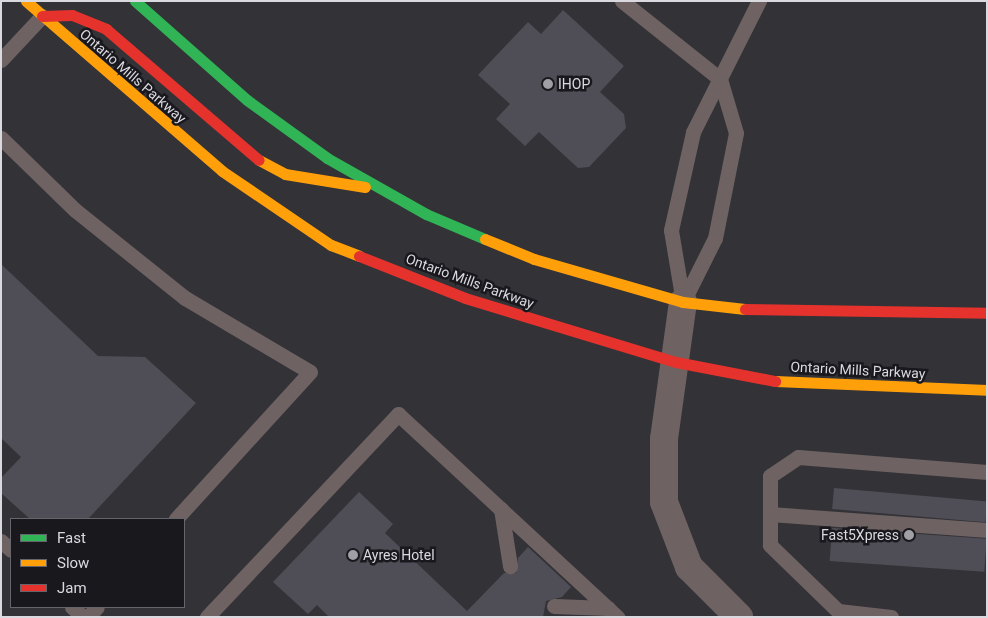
<!DOCTYPE html>
<style>
body{margin:0}
#map{position:relative;width:988px;height:618px;overflow:hidden;background:#323237;font-family:Roboto,sans-serif}
div>[style]{position:absolute}
.building>*{inset:0;background:#4f4e57;transform-origin:0 0}
.lane>*{height:15px;margin:-7.5px;padding:0 7.5px;transform-origin:7.5px;border-radius:7.5px;background:#6e6262}
.street>*{height:28px;margin:-14px;padding:0 14px;transform-origin:14px;border-radius:14px;background:#6e6262}
.fast>*{height:11px;margin:-5.5px;padding:0 5.5px;transform-origin:5.5px;border-radius:5.5px;background:#30b455}
.slow>*{height:11px;margin:-5.5px;padding:0 5.5px;transform-origin:5.5px;border-radius:5.5px;background:#ff9f0a}
.jam>*{height:11px;margin:-5.5px;padding:0 5.5px;transform-origin:5.5px;border-radius:5.5px;background:#e5322d}
.dots>*{width:14px;height:14px;translate:-50% -50%;box-sizing:border-box;border:2px solid #18181d;border-radius:50%}
span{translate:-50% -50%;white-space:nowrap;text-align:center;line-height:1.15;-webkit-text-stroke:5px #18181d;paint-order:stroke}
.street-label{font-size:14px;color:#dad9e0}
.poi-label{font-size:14px;color:#dad9e0}
.left{translate:0 -50%;text-align:left}
.right{translate:-100% -50%;text-align:right}
.frame{position:absolute;inset:0;border:2px solid #dad9e0;pointer-events:none}
.legend{position:absolute;left:10px;top:518px;width:175px;height:90px;box-sizing:border-box;background:#18181d;border:1px solid #66656b;margin:0;padding:6px 9px;list-style:none;font-size:15px;color:#dad9e0}
.legend li{display:flex;align-items:center;gap:10px;height:25px}
.legend b{width:25px;border:1px solid #66656b}
</style>
<div id="map">
<div class="building">
<div style="clip-path:polygon(563px 10px,624px 66px,600px 92px,624px 114px,626px 128px,589px 167px,578px 168px,539px 132px,525px 146px,496px 119px,510px 104px,478px 75px,528px 22px,541px 34px)"></div>
<div style="clip-path:polygon(1px 264px,98px 356px,145px 357px,196px 403px,88px 519px,30px 519px,1px 493px,1px 478px,21px 457px,1px 438px)"></div>
<div style="left:834px;top:488px;width:154px;height:21px;rotate:5deg"></div>
<div style="clip-path:polygon(359px 492px,393px 524px,385px 533px,467px 611px,504px 573px,516px 573px,518px 558px,528px 547px,571px 587px,562px 597px,546px 601px,543px 617px,329px 617px,317px 605px,308px 614px,273px 582px)"></div>
<div style="left:832px;top:528px;width:155px;height:33px;rotate:4deg"></div>
</div>
<div class="lane">
<div style="left:622px;top:1px;width:125px;rotate:38.5deg"></div>
<div style="left:720px;top:79px;width:56px;rotate:73.5deg"></div>
<div style="left:736px;top:133px;width:107px;rotate:101.3deg"></div>
<div style="left:715px;top:238px;width:72px;rotate:116.6deg"></div>
<div style="left:1px;top:60px;width:60px;rotate:-47deg"></div>
<div style="left:1px;top:138px;width:103px;rotate:44.2deg"></div>
<div style="left:75px;top:210px;width:141px;rotate:38.7deg"></div>
<div style="left:185px;top:298px;width:145px;rotate:30.6deg"></div>
<div style="left:310px;top:372px;width:199px;rotate:132.4deg"></div>
<div style="left:683px;top:302px;width:73px;rotate:-99.5deg"></div>
<div style="left:671px;top:230px;width:100px;rotate:-77.3deg"></div>
<div style="left:693px;top:132px;width:147px;rotate:-63.3deg"></div>
<div style="left:501px;top:509px;width:58px;rotate:81deg"></div>
<div style="left:770px;top:514px;width:218px;rotate:4.2deg"></div>
<div style="left:1px;top:541px;width:13px;rotate:42deg"></div>
<div style="left:554px;top:606px;width:54px;rotate:2.1deg"></div>
<div style="left:72px;top:607px;width:15px;rotate:42deg"></div>
<div style="left:88px;top:617px;width:13px;rotate:-48deg"></div>
<div style="left:207px;top:617px;width:279px;rotate:-46.7deg"></div>
<div style="left:398px;top:414px;width:299px;rotate:42.8deg"></div>
<div style="left:891px;top:617px;width:53px;rotate:-173.5deg"></div>
<div style="left:838px;top:611px;width:95px;rotate:-135.9deg"></div>
<div style="left:770px;top:545px;width:69px;rotate:-90deg"></div>
<div style="left:770px;top:476px;width:34px;rotate:-34deg"></div>
<div style="left:798px;top:457px;width:190px;rotate:4.5deg"></div>
</div>
<div class="street">
<div style="left:683px;top:302px;width:138px;rotate:97.9deg"></div>
<div style="left:664px;top:439px;width:63px;rotate:90deg"></div>
<div style="left:664px;top:502px;width:70px;rotate:69deg"></div>
<div style="left:689px;top:567px;width:71px;rotate:45deg"></div>
</div>
<div class="fast">
<div style="left:135px;top:1px;width:149px;rotate:41.5deg"></div>
<div style="left:247px;top:100px;width:99px;rotate:35.9deg"></div>
<div style="left:327px;top:158px;width:114px;rotate:29.5deg"></div>
<div style="left:426px;top:214px;width:64px;rotate:23deg"></div>
</div>
<div class="slow">
<div style="left:26px;top:1px;width:259px;rotate:40.9deg"></div>
<div style="left:222px;top:171px;width:132px;rotate:34.2deg"></div>
<div style="left:331px;top:245px;width:30px;rotate:21deg"></div>
<div style="left:259px;top:160px;width:30px;rotate:28deg"></div>
<div style="left:285px;top:174px;width:81px;rotate:9.2deg"></div>
<div style="left:485px;top:239px;width:53px;rotate:22.2deg"></div>
<div style="left:534px;top:259px;width:155px;rotate:16.1deg"></div>
<div style="left:683px;top:302px;width:62px;rotate:6.4deg"></div>
<div style="left:775px;top:381px;width:212px;rotate:2.4deg"></div>
</div>
<div class="jam">
<div style="left:42px;top:16px;width:30px;rotate:-2deg"></div>
<div style="left:72px;top:15px;width:37px;rotate:22deg"></div>
<div style="left:106px;top:29px;width:201px;rotate:40.6deg"></div>
<div style="left:359px;top:256px;width:114px;rotate:21.6deg"></div>
<div style="left:465px;top:298px;width:220px;rotate:16.9deg"></div>
<div style="left:676px;top:362px;width:101px;rotate:10.9deg"></div>
<div style="left:745px;top:309px;width:242px;rotate:0.9deg"></div>
</div>
<div class="dots">
<div style="left:548px;top:84px;background:#9f9fa5"></div>
<div style="left:909px;top:535px;background:#9f9fa5"></div>
<div style="left:353px;top:555px;background:#9f9fa5"></div>
</div>
<div class="street-label">
<span style="left:133px;top:76px;rotate:41deg">Ontario Mills Parkway</span>
<span style="left:470px;top:281px;rotate:20deg">Ontario Mills Parkway</span>
<span style="left:858px;top:370px;rotate:3deg">Ontario Mills Parkway</span>
</div>
<div class="poi-label">
<span class="left" style="left:558px;top:84px">IHOP</span>
<span class="right" style="left:899px;top:535px">Fast5Xpress</span>
<span class="left" style="left:363px;top:555px">Ayres Hotel</span>
</div>
<div class="frame"></div>
<ul class="legend">
<li><b style="height:6px;background:#30b455"></b>Fast</li>
<li><b style="height:6px;background:#ff9f0a"></b>Slow</li>
<li><b style="height:6px;background:#e5322d"></b>Jam</li>
</ul>
</div>
